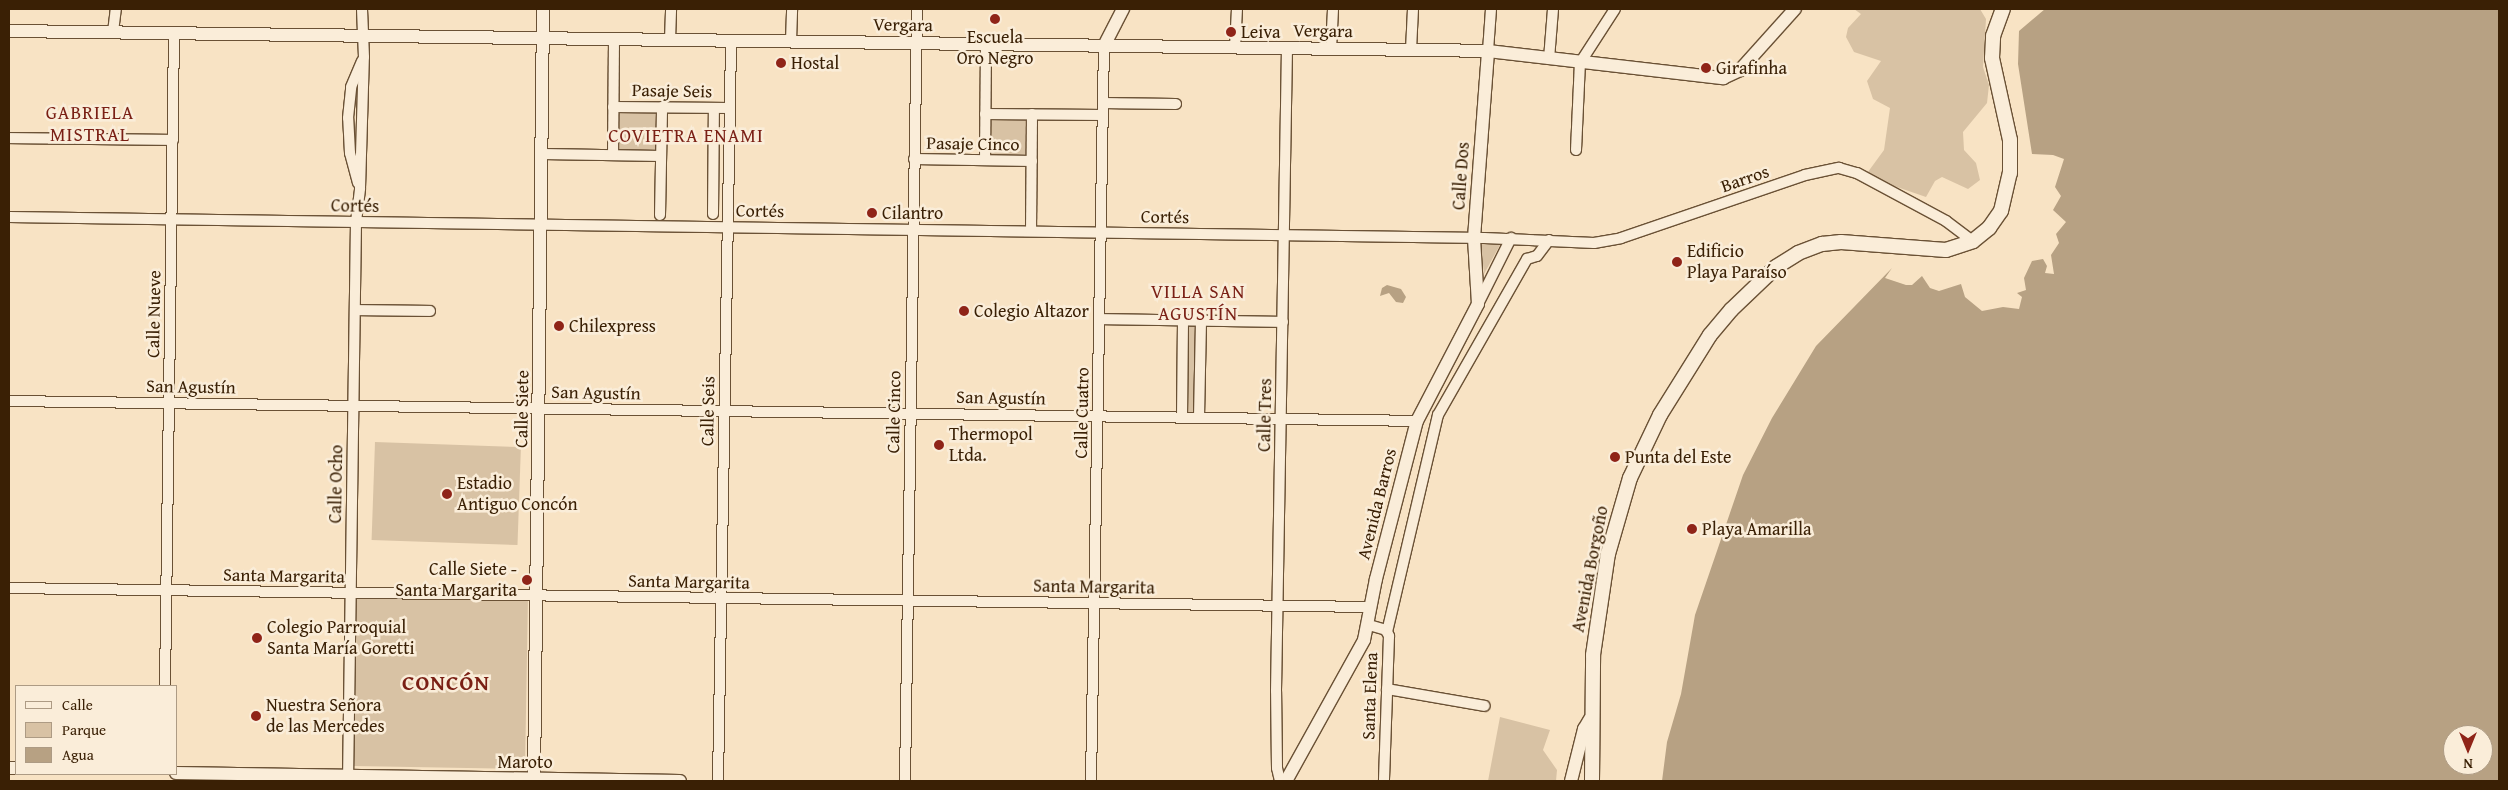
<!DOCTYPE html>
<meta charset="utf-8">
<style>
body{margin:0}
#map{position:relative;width:2508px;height:790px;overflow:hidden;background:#f8e3c4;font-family:"Gentium Book Plus",serif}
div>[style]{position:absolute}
.green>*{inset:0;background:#d8c2a4;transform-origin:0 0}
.water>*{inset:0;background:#b7a183}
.roads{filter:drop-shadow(1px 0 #6a5135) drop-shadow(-1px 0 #6a5135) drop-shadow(0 1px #6a5135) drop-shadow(0 -1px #6a5135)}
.minor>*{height:10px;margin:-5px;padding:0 5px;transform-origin:5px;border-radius:5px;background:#faedd9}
.tertiary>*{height:12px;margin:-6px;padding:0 6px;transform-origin:6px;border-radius:6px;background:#faedd9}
.secondary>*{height:14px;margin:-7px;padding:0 7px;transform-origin:7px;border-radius:7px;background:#faedd9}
.dots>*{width:14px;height:14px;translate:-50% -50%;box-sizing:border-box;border:2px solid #faedd9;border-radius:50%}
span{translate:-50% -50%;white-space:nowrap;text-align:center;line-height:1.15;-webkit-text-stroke:5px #faedd9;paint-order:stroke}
.street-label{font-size:18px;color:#3a2005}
.poi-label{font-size:18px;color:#3a2005}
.left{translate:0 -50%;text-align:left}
.right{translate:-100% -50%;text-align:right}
.neighbourhood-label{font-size:19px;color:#7a1f14;letter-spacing:1px}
.district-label{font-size:22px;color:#7a1f14;font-weight:700;letter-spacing:1px}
.frame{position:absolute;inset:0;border:10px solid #3a2005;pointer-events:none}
.legend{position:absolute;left:15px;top:685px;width:162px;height:90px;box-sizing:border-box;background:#faedd9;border:1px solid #ad9b84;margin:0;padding:6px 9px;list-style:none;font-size:15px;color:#3a2005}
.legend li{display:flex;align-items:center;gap:10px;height:25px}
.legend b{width:25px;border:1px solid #ad9b84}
.north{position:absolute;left:2443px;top:725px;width:50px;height:50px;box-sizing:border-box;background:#faedd9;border:1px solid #ad9b84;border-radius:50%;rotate:180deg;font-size:14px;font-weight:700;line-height:20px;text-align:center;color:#3a2005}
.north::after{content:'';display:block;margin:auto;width:18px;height:22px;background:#8f2418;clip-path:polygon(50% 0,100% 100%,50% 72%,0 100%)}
</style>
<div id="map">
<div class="green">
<div style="clip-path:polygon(1854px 9px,1980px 9px,1986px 19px,1983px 67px,1989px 85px,1987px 103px,1963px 132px,1964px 150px,1976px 163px,1980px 180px,1968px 189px,1942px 177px,1935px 181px,1926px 197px,1865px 176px,1884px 150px,1890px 108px,1873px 99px,1867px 81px,1881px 61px,1854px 52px,1846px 37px,1848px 28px,1861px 14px)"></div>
<div style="left:618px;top:112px;width:40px;height:38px"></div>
<div style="left:990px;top:118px;width:38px;height:37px"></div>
<div style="clip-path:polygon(1481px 244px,1500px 245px,1484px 274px)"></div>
<div style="left:1185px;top:324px;width:12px;height:88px"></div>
<div style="left:375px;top:442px;width:146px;height:98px;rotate:2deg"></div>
<div style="left:357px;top:596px;width:171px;height:170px;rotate:1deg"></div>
<div style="clip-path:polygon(1500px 717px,1550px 730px,1543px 750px,1557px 770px,1556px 781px,1488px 781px)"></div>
</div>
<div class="water">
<div style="clip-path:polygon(evenodd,2045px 9px,2499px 9px,2499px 781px,1662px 781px,1667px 742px,1681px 694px,1695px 615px,1743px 475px,1772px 418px,1816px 346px,1892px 268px,1885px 278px,1906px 285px,1912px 285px,1922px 276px,1930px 288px,1939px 291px,1961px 284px,1965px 297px,1982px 311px,2003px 307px,2019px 309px,2022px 297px,2017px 293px,2026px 290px,2024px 278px,2032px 261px,2043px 259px,2047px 266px,2045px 273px,2054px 274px,2051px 255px,2059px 243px,2056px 234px,2066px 222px,2053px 210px,2061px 196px,2055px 187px,2064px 159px,2053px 155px,2032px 154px,2018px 64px,2019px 31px,2045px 9px,2453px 735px,2483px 735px,2483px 765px,2453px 765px,2453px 735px)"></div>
<div style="clip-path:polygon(1387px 285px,1401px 289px,1406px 297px,1403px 303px,1396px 302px,1389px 293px,1380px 296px,1382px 288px)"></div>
</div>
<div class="roads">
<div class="minor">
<div style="left:113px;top:32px;width:23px;rotate:-83deg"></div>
<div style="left:670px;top:40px;width:31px;rotate:-88deg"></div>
<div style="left:791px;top:41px;width:32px;rotate:-88deg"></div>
<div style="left:1235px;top:47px;width:38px;rotate:-87deg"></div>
<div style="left:1331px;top:49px;width:40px;rotate:-87.1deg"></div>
<div style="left:1411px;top:50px;width:41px;rotate:-87.2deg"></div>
<div style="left:1488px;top:51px;width:42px;rotate:-85.9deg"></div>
<div style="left:1549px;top:59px;width:50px;rotate:-85.4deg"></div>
<div style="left:1103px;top:103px;width:73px;rotate:0.8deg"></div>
<div style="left:613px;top:107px;width:116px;rotate:0.5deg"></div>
<div style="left:985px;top:114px;width:118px;rotate:0.5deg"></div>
<div style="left:9px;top:138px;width:164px;rotate:0.7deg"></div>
<div style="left:1576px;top:150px;width:87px;rotate:-87.4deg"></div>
<div style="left:1580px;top:63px;width:64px;rotate:-57.1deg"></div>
<div style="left:543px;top:154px;width:118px;rotate:1deg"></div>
<div style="left:613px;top:155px;width:116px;rotate:-89.5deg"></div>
<div style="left:914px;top:159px;width:118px;rotate:1deg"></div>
<div style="left:985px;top:160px;width:116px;rotate:-89.5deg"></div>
<div style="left:358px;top:183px;width:31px;rotate:-105deg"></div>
<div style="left:350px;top:153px;width:35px;rotate:-93deg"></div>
<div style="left:348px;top:118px;width:31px;rotate:-84deg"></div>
<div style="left:351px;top:87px;width:28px;rotate:-67deg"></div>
<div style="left:713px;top:214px;width:106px;rotate:-89.5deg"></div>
<div style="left:660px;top:215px;width:108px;rotate:-88.9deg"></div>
<div style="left:9px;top:217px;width:1475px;rotate:0.82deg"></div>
<div style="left:1484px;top:238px;width:110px;rotate:2.6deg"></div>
<div style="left:1594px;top:243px;width:27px;rotate:-10deg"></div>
<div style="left:1621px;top:238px;width:194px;rotate:-18.9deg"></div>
<div style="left:1805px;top:175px;width:35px;rotate:-12deg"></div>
<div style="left:1839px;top:168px;width:19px;rotate:16deg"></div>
<div style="left:1857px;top:173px;width:101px;rotate:28.3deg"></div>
<div style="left:1946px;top:221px;width:34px;rotate:37deg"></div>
<div style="left:1031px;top:231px;width:117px;rotate:-89.5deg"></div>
<div style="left:1478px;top:304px;width:74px;rotate:-63.4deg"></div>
<div style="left:355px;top:310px;width:75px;rotate:0.8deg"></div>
<div style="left:1100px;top:319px;width:183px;rotate:0.9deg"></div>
<div style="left:9px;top:401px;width:1408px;rotate:0.81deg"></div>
<div style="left:1182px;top:417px;width:96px;rotate:-89.4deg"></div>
<div style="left:1199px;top:417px;width:96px;rotate:-88.8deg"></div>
<div style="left:9px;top:588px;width:1360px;rotate:0.8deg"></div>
<div style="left:1369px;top:625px;width:18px;rotate:16deg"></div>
<div style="left:1386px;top:630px;width:7px;rotate:63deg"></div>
<div style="left:1389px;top:636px;width:145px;rotate:92deg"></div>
<div style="left:1387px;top:632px;width:223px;rotate:-76.8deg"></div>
<div style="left:1438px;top:415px;width:180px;rotate:-60.3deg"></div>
<div style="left:1527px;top:259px;width:10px;rotate:-17deg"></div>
<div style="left:1537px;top:256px;width:20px;rotate:-53deg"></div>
<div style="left:165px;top:686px;width:653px;rotate:-89.21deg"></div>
<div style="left:1387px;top:689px;width:99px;rotate:9.8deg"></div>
<div style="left:348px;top:781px;width:559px;rotate:-89.18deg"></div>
<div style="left:356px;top:222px;width:34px;rotate:-83deg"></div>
<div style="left:360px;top:188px;width:131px;rotate:-88.3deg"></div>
<div style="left:364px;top:57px;width:48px;rotate:-92.4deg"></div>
<div style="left:718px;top:781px;width:740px;rotate:-88.99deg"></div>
<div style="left:905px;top:781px;width:772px;rotate:-89.11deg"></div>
<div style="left:1091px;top:781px;width:735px;rotate:-88.99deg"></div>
<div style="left:1280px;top:781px;width:13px;rotate:-103deg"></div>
<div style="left:1277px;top:768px;width:77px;rotate:-90.7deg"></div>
<div style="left:1276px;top:691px;width:643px;rotate:-89.02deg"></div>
</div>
<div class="tertiary">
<div style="left:9px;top:31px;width:1479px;rotate:0.77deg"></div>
<div style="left:1488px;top:51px;width:237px;rotate:6.6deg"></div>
<div style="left:1723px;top:78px;width:19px;rotate:-25deg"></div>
<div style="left:1740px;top:70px;width:82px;rotate:-48deg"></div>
<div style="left:1104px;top:46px;width:42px;rotate:-62.8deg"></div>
<div style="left:9px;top:768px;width:7px"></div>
<div style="left:176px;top:773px;width:504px;rotate:0.91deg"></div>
<div style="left:534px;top:781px;width:772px;rotate:-89.33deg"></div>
<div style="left:1286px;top:781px;width:161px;rotate:-61deg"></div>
<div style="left:1364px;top:640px;width:62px;rotate:-78.9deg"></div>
<div style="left:1376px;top:579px;width:163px;rotate:-75.5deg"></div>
<div style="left:1417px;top:421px;width:132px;rotate:-62.5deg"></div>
<div style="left:1478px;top:304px;width:66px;rotate:-93.5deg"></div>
<div style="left:1474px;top:238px;width:188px;rotate:-85.7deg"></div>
<div style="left:1571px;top:781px;width:54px;rotate:-76deg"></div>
<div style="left:1584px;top:729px;width:12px;rotate:-59deg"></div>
</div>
<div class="secondary">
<div style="left:1592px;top:781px;width:126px;rotate:-89.5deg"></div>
<div style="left:1593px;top:655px;width:102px;rotate:-81.6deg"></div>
<div style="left:1608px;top:554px;width:79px;rotate:-73.9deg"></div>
<div style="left:1630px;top:478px;width:70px;rotate:-64.5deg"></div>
<div style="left:1660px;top:415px;width:94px;rotate:-58deg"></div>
<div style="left:1710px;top:335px;width:33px;rotate:-50deg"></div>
<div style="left:1731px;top:310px;width:62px;rotate:-43.7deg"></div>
<div style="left:1776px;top:267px;width:26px;rotate:-32deg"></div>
<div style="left:1798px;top:253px;width:26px;rotate:-21deg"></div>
<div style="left:1822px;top:244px;width:19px;rotate:-6deg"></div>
<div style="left:1841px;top:242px;width:105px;rotate:4.4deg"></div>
<div style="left:1946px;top:250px;width:28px;rotate:-18deg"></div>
<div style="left:1973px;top:241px;width:21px;rotate:-39deg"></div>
<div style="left:1989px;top:228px;width:21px;rotate:-55deg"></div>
<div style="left:2001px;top:211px;width:39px;rotate:-77deg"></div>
<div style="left:2010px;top:173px;width:33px;rotate:-90deg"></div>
<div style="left:2010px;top:140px;width:84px;rotate:-102.4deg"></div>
<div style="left:1992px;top:58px;width:22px;rotate:-87deg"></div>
<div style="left:1993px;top:36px;width:29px;rotate:-70deg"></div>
</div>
</div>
<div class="dots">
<div style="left:995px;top:19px;background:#8f2418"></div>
<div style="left:1231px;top:32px;background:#8f2418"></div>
<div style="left:781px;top:63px;background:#8f2418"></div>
<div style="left:1706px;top:68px;background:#8f2418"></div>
<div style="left:872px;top:213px;background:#8f2418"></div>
<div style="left:1677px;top:262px;background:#8f2418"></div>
<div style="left:964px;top:311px;background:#8f2418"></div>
<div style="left:559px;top:326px;background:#8f2418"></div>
<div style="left:939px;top:445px;background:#8f2418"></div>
<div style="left:1615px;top:457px;background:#8f2418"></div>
<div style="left:447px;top:494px;background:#8f2418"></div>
<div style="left:1692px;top:529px;background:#8f2418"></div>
<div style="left:527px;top:580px;background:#8f2418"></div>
<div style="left:257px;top:638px;background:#8f2418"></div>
<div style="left:256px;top:716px;background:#8f2418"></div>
</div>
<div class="street-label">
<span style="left:903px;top:25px;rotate:1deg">Vergara</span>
<span style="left:1323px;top:31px;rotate:1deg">Vergara</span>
<span style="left:672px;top:91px;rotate:1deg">Pasaje Seis</span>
<span style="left:973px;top:144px;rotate:1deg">Pasaje Cinco</span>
<span style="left:1461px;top:176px;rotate:-86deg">Calle Dos</span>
<span style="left:1745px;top:179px;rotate:-19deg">Barros</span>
<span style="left:355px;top:206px;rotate:1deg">Cortés</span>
<span style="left:760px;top:211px;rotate:1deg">Cortés</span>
<span style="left:1165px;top:217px;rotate:1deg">Cortés</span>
<span style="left:154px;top:314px;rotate:-89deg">Calle Nueve</span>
<span style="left:191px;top:387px;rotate:1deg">San Agustín</span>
<span style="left:596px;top:393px;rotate:1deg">San Agustín</span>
<span style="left:1001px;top:398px;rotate:1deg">San Agustín</span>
<span style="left:522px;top:409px;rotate:-89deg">Calle Siete</span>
<span style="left:708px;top:411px;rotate:-89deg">Calle Seis</span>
<span style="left:894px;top:412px;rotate:-89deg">Calle Cinco</span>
<span style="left:1082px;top:413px;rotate:-89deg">Calle Cuatro</span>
<span style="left:1265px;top:415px;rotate:-89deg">Calle Tres</span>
<span style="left:336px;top:484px;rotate:-89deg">Calle Ocho</span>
<span style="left:1377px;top:504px;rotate:-76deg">Avenida Barros</span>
<span style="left:1590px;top:569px;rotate:-79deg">Avenida Borgoño</span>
<span style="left:284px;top:576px;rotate:1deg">Santa Margarita</span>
<span style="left:689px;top:582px;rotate:1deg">Santa Margarita</span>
<span style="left:1094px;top:587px;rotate:1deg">Santa Margarita</span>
<span style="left:1370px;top:696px;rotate:-88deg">Santa Elena</span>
<span style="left:525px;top:762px">Maroto</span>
</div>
<div class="poi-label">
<span class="left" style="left:1241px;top:32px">Leiva</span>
<span style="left:995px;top:48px">Escuela<br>Oro Negro</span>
<span class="left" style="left:791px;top:63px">Hostal</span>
<span class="left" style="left:1716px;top:68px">Girafinha</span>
<span class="left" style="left:882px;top:213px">Cilantro</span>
<span class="left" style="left:1687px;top:262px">Edificio<br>Playa Paraíso</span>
<span class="left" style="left:974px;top:311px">Colegio Altazor</span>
<span class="left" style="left:569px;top:326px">Chilexpress</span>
<span class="left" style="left:949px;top:445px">Thermopol<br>Ltda.</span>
<span class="left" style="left:1625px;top:457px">Punta del Este</span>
<span class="left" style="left:457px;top:494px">Estadio<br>Antiguo Concón</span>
<span class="left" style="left:1702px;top:529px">Playa Amarilla</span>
<span class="right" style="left:517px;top:580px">Calle Siete -<br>Santa Margarita</span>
<span class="left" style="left:267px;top:638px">Colegio Parroquial<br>Santa María Goretti</span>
<span class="left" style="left:266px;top:716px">Nuestra Señora<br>de las Mercedes</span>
</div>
<div class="neighbourhood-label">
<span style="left:90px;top:124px">GABRIELA<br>MISTRAL</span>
<span style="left:686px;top:136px">COVIETRA ENAMI</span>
<span style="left:1198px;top:303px">VILLA SAN<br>AGUSTÍN</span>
</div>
<div class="district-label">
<span style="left:446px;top:683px">CONCÓN</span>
</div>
<div class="frame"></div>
<ul class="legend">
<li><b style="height:6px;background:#faedd9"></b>Calle</li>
<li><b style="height:14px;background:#d8c2a4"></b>Parque</li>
<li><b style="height:14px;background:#b7a183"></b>Agua</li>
</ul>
<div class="north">N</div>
</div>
